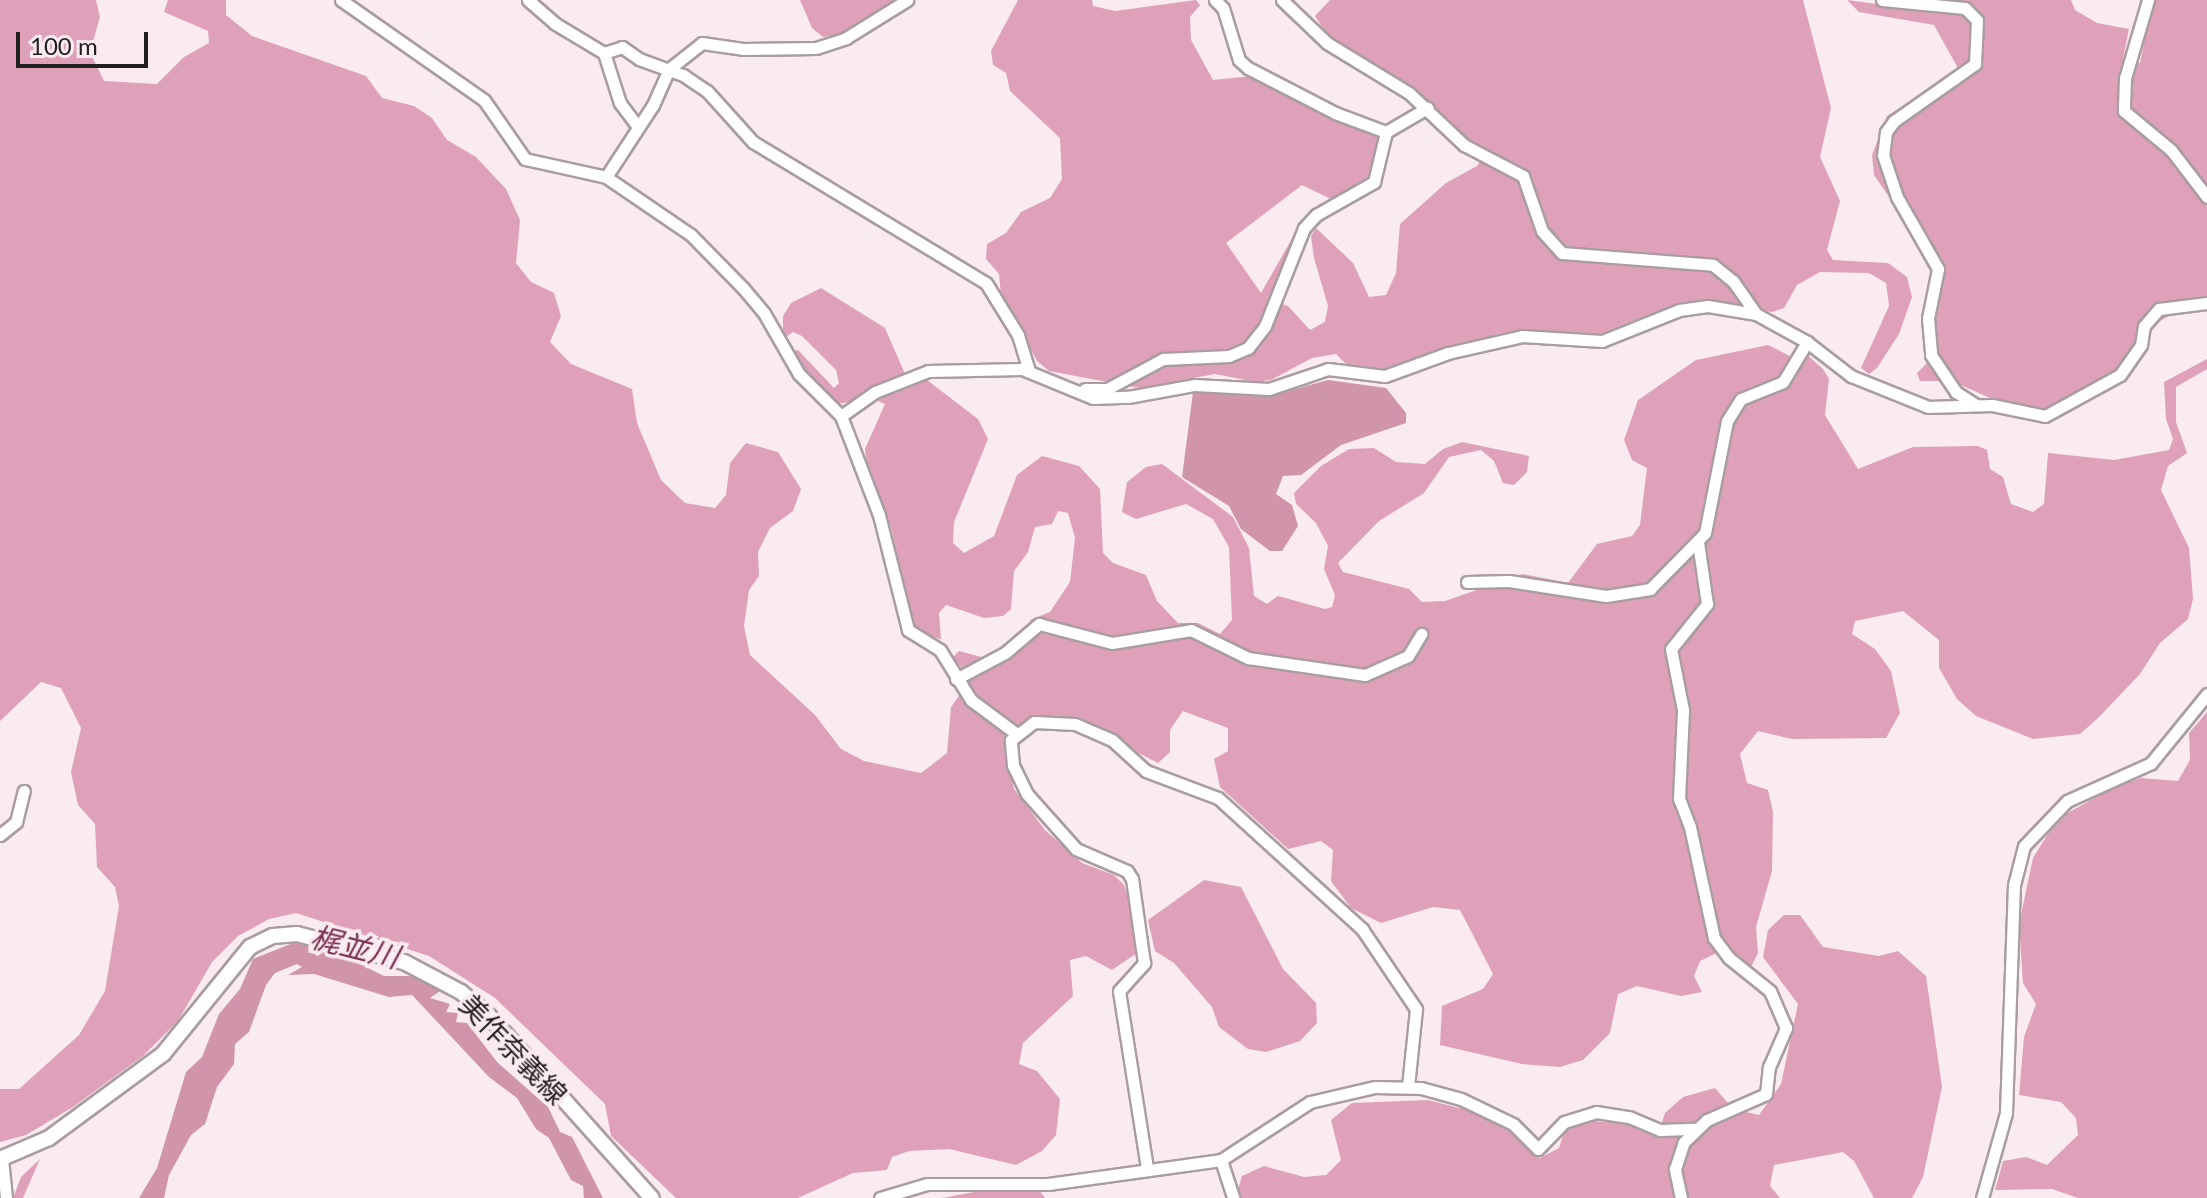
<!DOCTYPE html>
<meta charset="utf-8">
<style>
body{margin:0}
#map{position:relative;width:2207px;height:1198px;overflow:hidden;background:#f9ebf0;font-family:Lato,"Noto Sans JP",sans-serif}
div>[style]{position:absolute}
.forest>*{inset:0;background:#dfa1b9}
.water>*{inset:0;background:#d094ab}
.roads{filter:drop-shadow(2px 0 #aa9da1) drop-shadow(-2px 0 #aa9da1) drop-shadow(0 2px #aa9da1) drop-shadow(0 -2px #aa9da1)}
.minor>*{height:11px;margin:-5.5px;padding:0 5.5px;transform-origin:5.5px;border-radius:5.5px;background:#fff}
.major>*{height:14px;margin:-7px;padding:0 7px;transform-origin:7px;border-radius:7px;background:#fff}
span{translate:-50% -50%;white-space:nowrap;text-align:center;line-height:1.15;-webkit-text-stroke:7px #f9ebf0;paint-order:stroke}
.street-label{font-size:28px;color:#231e20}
.water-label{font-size:30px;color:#7b3253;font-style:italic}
.scale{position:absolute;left:16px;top:32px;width:132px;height:36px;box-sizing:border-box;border:4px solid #231e20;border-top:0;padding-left:10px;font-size:24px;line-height:28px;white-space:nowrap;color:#231e20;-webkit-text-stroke:6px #f9ebf0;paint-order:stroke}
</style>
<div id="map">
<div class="forest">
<div style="clip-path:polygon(0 0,96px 0,100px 17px,90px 52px,104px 81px,157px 84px,184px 57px,209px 43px,208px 31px,164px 12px,168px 0,226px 0,226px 15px,252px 36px,366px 76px,382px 98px,414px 106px,432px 118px,447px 140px,476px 157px,506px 189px,520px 220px,516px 263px,531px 282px,554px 293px,561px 316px,550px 342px,571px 364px,632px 389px,637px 423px,661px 480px,685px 503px,715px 508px,726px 495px,730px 463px,746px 443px,778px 452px,801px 489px,793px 511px,770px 528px,758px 552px,759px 576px,749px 590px,744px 626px,750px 655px,815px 715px,841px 749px,864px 761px,921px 773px,947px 753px,951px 707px,959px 696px,1004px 734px,1014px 789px,1045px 830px,1082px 863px,1114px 875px,1124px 885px,1136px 919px,1137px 953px,1112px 970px,1086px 956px,1070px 960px,1073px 996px,1023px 1043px,1019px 1064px,1037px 1071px,1060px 1099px,1056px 1135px,1042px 1151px,1016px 1165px,949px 1149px,909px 1151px,892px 1157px,887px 1170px,853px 1173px,798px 1198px,676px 1198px,611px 1136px,605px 1104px,495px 998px,429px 956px,296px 913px,269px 919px,238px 936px,212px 962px,178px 1021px,143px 1056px,73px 1107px,26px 1135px,0 1142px,0 1089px,19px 1089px,79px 1035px,105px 991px,119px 906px,115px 887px,97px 867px,95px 824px,78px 805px,71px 772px,81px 728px,61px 688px,41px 682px,0 721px)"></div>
<div style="clip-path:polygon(800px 0,895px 0,838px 35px,823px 37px,812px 28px)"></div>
<div style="clip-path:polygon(1018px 0,1092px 0,1093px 6px,1115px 11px,1196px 0,1200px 5px,1190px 17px,1191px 40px,1213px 80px,1252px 76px,1369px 131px,1381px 141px,1372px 180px,1335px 201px,1302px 185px,1226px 243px,1261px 293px,1298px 228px,1276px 302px,1288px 306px,1310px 330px,1325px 322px,1328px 306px,1314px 258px,1311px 236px,1316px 228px,1353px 263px,1369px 297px,1386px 295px,1396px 273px,1400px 224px,1446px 183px,1477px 166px,1485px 154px,1413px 88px,1329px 38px,1315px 16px,1330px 0,1803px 0,1831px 108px,1820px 157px,1840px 201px,1827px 250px,1833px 260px,1888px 263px,1907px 277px,1912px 297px,1899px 334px,1877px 368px,1869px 374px,1861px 368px,1889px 306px,1886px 283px,1869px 273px,1820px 272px,1797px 285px,1784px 308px,1772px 312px,1696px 303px,1668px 307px,1597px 335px,1532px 330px,1497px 334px,1390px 372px,1348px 366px,1336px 354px,1312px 358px,1271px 380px,1255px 382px,1215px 374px,1139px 388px,1049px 371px,1037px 361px,1001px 295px,999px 274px,986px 259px,987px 244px,1006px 233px,1021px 212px,1050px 198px,1062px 179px,1060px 138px,1010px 91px,1006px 73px,993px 65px,991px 51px)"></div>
<div style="clip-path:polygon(1847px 0,1928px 11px,1950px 10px,1954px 0,2071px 0,2075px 10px,2097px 23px,2129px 29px,2123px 59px,2140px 63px,2153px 0,2207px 0,2207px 296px,2150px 326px,2118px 371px,2052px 409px,2008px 406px,1952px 381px,1920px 381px,1917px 373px,1934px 356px,1931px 333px,1942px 274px,1874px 175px,1872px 155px,1887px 116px,1930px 89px,1952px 86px,1959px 70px,1934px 25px,1859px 12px)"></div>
<div style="clip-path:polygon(821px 288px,885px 328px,905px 374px,914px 380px,923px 377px,978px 419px,988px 439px,954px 522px,953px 543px,964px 553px,994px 536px,1017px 475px,1042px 456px,1079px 466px,1100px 489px,1103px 553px,1113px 563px,1146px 575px,1157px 601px,1178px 623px,1198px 623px,1220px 634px,1232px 620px,1229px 547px,1213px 519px,1186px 504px,1136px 519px,1122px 512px,1127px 482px,1146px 467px,1162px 464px,1233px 517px,1249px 548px,1254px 596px,1267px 604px,1278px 596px,1325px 609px,1332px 607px,1335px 595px,1324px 569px,1328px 546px,1316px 523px,1296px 504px,1294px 493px,1321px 466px,1349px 449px,1374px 448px,1396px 462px,1425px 464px,1443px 449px,1462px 442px,1529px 456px,1527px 472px,1514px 485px,1503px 483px,1494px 461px,1481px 450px,1449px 457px,1424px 493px,1379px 521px,1338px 563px,1343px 572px,1409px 589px,1422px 602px,1445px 601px,1523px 574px,1568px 583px,1597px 544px,1632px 536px,1640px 525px,1647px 468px,1632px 460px,1624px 440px,1638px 400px,1696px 360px,1768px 345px,1790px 356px,1806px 354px,1823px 369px,1829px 379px,1825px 415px,1858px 469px,1913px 447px,1978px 446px,1987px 450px,1990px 469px,2003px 477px,2011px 504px,2033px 512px,2044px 504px,2048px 453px,2114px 460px,2169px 450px,2173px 439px,2166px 419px,2164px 382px,2207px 359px,2207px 369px,2176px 387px,2176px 422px,2187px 453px,2168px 466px,2161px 490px,2189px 548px,2193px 599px,2188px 619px,2160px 643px,2140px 674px,2098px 718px,2080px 734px,2033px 739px,1976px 716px,1957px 699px,1939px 668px,1939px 640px,1903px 611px,1855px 621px,1852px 634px,1875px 649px,1891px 671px,1900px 713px,1886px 738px,1792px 739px,1758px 731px,1740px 754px,1747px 783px,1768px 790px,1773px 812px,1772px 871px,1756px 927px,1758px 953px,1751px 967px,1727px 948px,1700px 961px,1694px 976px,1702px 992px,1681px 996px,1637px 986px,1618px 994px,1610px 1033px,1583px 1060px,1560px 1067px,1522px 1064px,1440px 1045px,1442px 1006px,1483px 989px,1493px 974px,1460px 910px,1433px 907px,1381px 923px,1351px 908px,1331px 881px,1333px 850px,1321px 841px,1288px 849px,1220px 787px,1214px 759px,1228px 751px,1228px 728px,1183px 711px,1170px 730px,1170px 752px,1158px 763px,1072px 719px,1053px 716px,1012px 727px,964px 689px,965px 672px,953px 657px,959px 651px,985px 658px,1032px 633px,1030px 620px,1050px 612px,1070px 582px,1075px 538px,1068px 513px,1058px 511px,1052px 524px,1035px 527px,1028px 552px,1014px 571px,1011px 609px,1003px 616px,984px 618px,946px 605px,939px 613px,941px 639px,920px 634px,909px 620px,892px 531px,867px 466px,865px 449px,885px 404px,874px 399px,834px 404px,798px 365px,792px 351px,798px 350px,834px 388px,839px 383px,836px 370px,802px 336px,793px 332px,783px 339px,783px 316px,791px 303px)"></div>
<div style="clip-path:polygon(2207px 712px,2207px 1198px,2078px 1198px,2052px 1189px,1995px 1190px,2003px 1161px,2026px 1157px,2047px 1165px,2078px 1135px,2076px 1118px,2061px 1102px,2019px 1095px,2024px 1037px,2036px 1004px,2023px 983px,2019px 924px,2033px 858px,2057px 819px,2109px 790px,2141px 778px,2178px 781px,2190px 760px,2189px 733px)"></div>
<div style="clip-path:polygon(1204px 880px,1241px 887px,1283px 969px,1316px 1003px,1317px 1023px,1300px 1041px,1266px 1052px,1248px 1049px,1219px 1027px,1212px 1007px,1174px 963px,1155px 951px,1148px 920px)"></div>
<div style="clip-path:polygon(1784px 915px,1800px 915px,1823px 947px,1879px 956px,1898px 951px,1926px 976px,1942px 1087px,1923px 1177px,1912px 1198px,1874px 1198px,1854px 1161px,1843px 1152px,1774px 1165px,1770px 1186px,1780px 1198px,1240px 1198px,1237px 1193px,1242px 1176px,1264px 1166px,1304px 1177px,1326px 1175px,1341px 1160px,1331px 1120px,1352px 1103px,1428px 1100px,1475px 1112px,1508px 1130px,1540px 1158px,1559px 1148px,1565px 1129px,1580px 1120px,1661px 1126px,1665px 1113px,1683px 1097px,1715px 1088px,1733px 1109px,1759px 1115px,1781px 1084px,1798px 1004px,1763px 957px,1768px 930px)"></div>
<div style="clip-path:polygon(40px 1159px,23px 1198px,13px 1198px,21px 1177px)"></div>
<div style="clip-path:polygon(995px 1188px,1039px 1190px,1045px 1198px,942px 1198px)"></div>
</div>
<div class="water">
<div style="clip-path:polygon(1328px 380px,1386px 388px,1406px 413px,1406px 423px,1341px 445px,1301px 475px,1283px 476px,1276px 494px,1292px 505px,1298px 526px,1282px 551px,1270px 551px,1241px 529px,1229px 506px,1182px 477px,1193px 392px,1267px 397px)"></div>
<div style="clip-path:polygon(293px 943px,328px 948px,384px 976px,416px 976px,440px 991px,430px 998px,450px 1004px,446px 1012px,458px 1013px,456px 1022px,467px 1023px,497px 1062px,548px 1107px,560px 1132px,572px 1137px,603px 1198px,584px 1198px,583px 1186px,571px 1180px,549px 1138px,536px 1129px,517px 1098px,489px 1077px,412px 995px,389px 997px,314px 974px,288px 975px,302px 967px,297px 964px,275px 973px,266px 985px,249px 1032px,235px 1044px,234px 1064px,217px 1087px,205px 1124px,191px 1135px,169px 1175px,164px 1198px,139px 1198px,157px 1168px,186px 1072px,202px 1057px,219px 1014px,240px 989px,253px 959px)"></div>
</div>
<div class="roads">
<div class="minor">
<div style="left:341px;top:0;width:174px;rotate:35deg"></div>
<div style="left:484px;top:100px;width:72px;rotate:55.2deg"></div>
<div style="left:525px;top:159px;width:83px;rotate:12.5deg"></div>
<div style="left:606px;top:177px;width:103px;rotate:34.3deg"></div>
<div style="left:691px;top:235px;width:74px;rotate:45.5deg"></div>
<div style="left:743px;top:288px;width:33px;rotate:50deg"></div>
<div style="left:764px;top:313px;width:70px;rotate:60.2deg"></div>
<div style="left:799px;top:374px;width:59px;rotate:45deg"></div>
<div style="left:841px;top:416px;width:106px;rotate:69deg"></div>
<div style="left:879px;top:515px;width:119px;rotate:75.8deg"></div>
<div style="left:908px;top:630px;width:38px;rotate:32deg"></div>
<div style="left:940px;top:650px;width:59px;rotate:58.2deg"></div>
<div style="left:971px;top:700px;width:54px;rotate:36.7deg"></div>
<div style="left:528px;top:0;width:35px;rotate:41deg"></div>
<div style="left:554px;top:23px;width:58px;rotate:31deg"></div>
<div style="left:1215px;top:0;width:11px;rotate:45deg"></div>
<div style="left:1223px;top:8px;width:54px;rotate:72.9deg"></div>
<div style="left:1239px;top:60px;width:12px;rotate:42deg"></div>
<div style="left:1248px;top:68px;width:98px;rotate:27.3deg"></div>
<div style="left:1335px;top:113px;width:54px;rotate:20.4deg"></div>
<div style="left:1282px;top:0;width:62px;rotate:43.7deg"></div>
<div style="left:1327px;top:43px;width:96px;rotate:31.4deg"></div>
<div style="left:1409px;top:93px;width:76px;rotate:43.4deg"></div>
<div style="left:1464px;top:145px;width:67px;rotate:27.7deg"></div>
<div style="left:1523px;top:176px;width:58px;rotate:70.9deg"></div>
<div style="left:1542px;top:231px;width:30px;rotate:48deg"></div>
<div style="left:1562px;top:253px;width:151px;rotate:4.5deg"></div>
<div style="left:1713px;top:265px;width:26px;rotate:39deg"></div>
<div style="left:1733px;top:281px;width:40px;rotate:55.1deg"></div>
<div style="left:1882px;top:0;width:83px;rotate:5.5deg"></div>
<div style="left:1965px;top:8px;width:17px;rotate:45deg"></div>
<div style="left:1977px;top:20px;width:44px;rotate:92.6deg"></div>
<div style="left:1975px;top:64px;width:99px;rotate:144.9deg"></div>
<div style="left:1894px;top:121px;width:14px;rotate:126deg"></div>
<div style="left:1886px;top:132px;width:23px;rotate:97deg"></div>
<div style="left:1883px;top:155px;width:44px;rotate:71.6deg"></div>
<div style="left:1897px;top:197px;width:83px;rotate:60.3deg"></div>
<div style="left:1938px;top:269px;width:50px;rotate:101.5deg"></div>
<div style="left:1928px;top:318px;width:37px;rotate:85deg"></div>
<div style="left:1931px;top:355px;width:45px;rotate:56deg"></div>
<div style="left:1956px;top:392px;width:24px;rotate:33deg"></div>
<div style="left:2148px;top:0;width:81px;rotate:106.4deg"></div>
<div style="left:2125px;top:78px;width:33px;rotate:92deg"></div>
<div style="left:2124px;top:111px;width:61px;rotate:39.7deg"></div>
<div style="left:2171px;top:150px;width:59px;rotate:52.5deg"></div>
<div style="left:604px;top:53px;width:19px;rotate:-18deg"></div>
<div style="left:622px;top:47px;width:21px;rotate:35deg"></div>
<div style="left:639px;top:59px;width:47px;rotate:20deg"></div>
<div style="left:683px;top:75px;width:29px;rotate:34deg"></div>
<div style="left:707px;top:91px;width:69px;rotate:48deg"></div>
<div style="left:753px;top:142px;width:272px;rotate:31.2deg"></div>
<div style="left:986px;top:283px;width:61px;rotate:58.4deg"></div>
<div style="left:1018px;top:335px;width:37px;rotate:73deg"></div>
<div style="left:604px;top:53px;width:52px;rotate:72.3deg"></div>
<div style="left:620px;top:103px;width:30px;rotate:53deg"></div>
<div style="left:606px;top:177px;width:86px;rotate:-56.9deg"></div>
<div style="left:653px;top:105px;width:39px;rotate:-66deg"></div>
<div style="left:669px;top:69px;width:42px;rotate:-38.2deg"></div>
<div style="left:702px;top:43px;width:41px;rotate:8.3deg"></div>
<div style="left:743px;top:49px;width:73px;rotate:-0.8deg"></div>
<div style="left:816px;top:48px;width:32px;rotate:-18deg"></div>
<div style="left:846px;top:38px;width:72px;rotate:-31.9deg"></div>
<div style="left:1085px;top:389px;width:22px"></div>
<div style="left:1107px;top:389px;width:64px;rotate:-28.2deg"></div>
<div style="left:1163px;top:359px;width:66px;rotate:-2.6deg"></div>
<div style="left:1229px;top:356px;width:21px;rotate:-23deg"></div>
<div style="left:1248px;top:348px;width:28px;rotate:-52deg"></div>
<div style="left:1265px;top:326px;width:105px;rotate:-68.3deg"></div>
<div style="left:1304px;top:228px;width:18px;rotate:-47deg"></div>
<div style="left:1316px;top:215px;width:67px;rotate:-29.6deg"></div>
<div style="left:1374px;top:182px;width:51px;rotate:-76.5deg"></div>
<div style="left:1386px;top:132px;width:48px;rotate:-30.3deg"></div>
<div style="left:841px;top:416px;width:42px;rotate:-35.2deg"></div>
<div style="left:875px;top:392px;width:57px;rotate:-21.6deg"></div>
<div style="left:928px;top:371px;width:94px;rotate:-1.2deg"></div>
<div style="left:1022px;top:369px;width:77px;rotate:22.2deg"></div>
<div style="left:1093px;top:398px;width:35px;rotate:-2deg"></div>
<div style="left:1128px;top:397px;width:68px;rotate:-10.2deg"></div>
<div style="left:1195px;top:385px;width:74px;rotate:3.1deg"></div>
<div style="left:1269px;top:389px;width:62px;rotate:-18.7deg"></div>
<div style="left:1328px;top:369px;width:57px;rotate:7deg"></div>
<div style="left:1385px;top:376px;width:67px;rotate:-20.1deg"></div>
<div style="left:1448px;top:353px;width:76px;rotate:-12.9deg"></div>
<div style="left:1522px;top:336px;width:80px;rotate:3.6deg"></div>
<div style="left:1602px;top:341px;width:83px;rotate:-21.9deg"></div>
<div style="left:1679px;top:310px;width:29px;rotate:-8deg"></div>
<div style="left:1708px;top:306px;width:49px;rotate:9.5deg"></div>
<div style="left:1756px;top:314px;width:58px;rotate:28.8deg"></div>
<div style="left:1807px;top:342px;width:56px;rotate:37.7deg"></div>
<div style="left:1851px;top:376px;width:83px;rotate:21.9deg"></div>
<div style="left:1928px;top:407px;width:64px;rotate:-1.8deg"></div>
<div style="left:1992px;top:405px;width:54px;rotate:11.7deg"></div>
<div style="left:2045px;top:416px;width:85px;rotate:-28.7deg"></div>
<div style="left:2120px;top:375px;width:37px;rotate:-55deg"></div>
<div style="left:2141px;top:345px;width:19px;rotate:-81deg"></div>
<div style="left:2144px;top:326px;width:23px;rotate:-49deg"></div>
<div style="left:2159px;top:309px;width:48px;rotate:-7.1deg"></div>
<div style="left:1467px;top:582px;width:42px;rotate:-1.4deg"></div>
<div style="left:1509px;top:581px;width:98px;rotate:8.8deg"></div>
<div style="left:1606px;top:596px;width:45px;rotate:-9deg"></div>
<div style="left:1650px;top:589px;width:78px;rotate:-45.5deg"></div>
<div style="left:1705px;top:533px;width:114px;rotate:-78.9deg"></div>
<div style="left:1727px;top:421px;width:26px;rotate:-58deg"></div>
<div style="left:1741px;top:399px;width:45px;rotate:-22deg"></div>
<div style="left:1783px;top:382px;width:47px;rotate:-59deg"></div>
<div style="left:956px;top:679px;width:55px;rotate:-28deg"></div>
<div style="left:1005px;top:653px;width:45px;rotate:-40.5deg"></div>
<div style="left:1039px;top:624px;width:75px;rotate:14.6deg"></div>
<div style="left:1112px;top:643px;width:80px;rotate:-9.3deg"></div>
<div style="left:1191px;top:630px;width:64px;rotate:26.2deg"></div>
<div style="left:1248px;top:658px;width:118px;rotate:8.3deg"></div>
<div style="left:1365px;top:675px;width:47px;rotate:-23.8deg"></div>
<div style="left:1408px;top:656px;width:26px;rotate:-59deg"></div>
<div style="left:0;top:835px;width:21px;rotate:-39deg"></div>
<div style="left:16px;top:822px;width:32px;rotate:-76deg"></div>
<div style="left:2px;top:1159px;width:39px;rotate:84deg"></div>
<div style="left:1221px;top:1160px;width:40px;rotate:72deg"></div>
<div style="left:1147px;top:1168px;width:179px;rotate:-99deg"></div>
<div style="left:1119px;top:991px;width:38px;rotate:-48deg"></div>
<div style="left:1144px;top:963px;width:85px;rotate:-98.1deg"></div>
<div style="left:1132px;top:879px;width:9px;rotate:-122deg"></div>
<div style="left:1127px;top:871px;width:56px;rotate:-156.7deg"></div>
<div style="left:1076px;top:849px;width:74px;rotate:-131.7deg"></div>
<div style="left:1027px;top:794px;width:32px;rotate:-116deg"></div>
<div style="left:1013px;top:765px;width:25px;rotate:-95deg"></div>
<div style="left:1011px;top:740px;width:29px;rotate:-38deg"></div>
<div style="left:1034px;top:722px;width:41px;rotate:2.8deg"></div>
<div style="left:1075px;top:724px;width:40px;rotate:23.4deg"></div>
<div style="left:1112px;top:740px;width:46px;rotate:42.4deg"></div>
<div style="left:1146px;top:771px;width:77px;rotate:20.6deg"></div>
<div style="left:1218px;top:798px;width:195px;rotate:42.3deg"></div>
<div style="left:1362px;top:929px;width:97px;rotate:56deg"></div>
<div style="left:1416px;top:1009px;width:78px;rotate:95.9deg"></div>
<div style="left:880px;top:1198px;width:49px;rotate:-16.6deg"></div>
<div style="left:927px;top:1184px;width:121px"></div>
<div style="left:1048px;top:1184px;width:175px;rotate:-7.9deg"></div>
<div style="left:1221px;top:1160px;width:106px;rotate:-33.1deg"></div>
<div style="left:1310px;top:1102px;width:67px;rotate:-13deg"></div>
<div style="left:1375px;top:1087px;width:46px;rotate:1.2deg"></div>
<div style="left:1421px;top:1088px;width:41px;rotate:15.4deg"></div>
<div style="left:1461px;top:1099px;width:58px;rotate:25.7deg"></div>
<div style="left:1513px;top:1124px;width:35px;rotate:45deg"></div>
<div style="left:1538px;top:1149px;width:37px;rotate:-46deg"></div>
<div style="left:1564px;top:1122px;width:34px;rotate:-17deg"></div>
<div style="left:1596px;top:1112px;width:33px;rotate:9deg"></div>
<div style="left:1629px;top:1117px;width:34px;rotate:23deg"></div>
<div style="left:1660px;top:1130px;width:35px;rotate:-2deg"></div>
<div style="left:1681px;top:1198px;width:30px;rotate:-102deg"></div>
<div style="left:1675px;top:1169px;width:28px;rotate:-72deg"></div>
<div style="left:1684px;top:1142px;width:32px;rotate:-44deg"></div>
<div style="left:1707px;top:1120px;width:64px;rotate:-23.8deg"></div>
<div style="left:1766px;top:1094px;width:27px;rotate:-84deg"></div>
<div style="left:1769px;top:1067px;width:43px;rotate:-66.4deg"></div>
<div style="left:1786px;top:1028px;width:40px;rotate:-113.4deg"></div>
<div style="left:1770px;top:991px;width:53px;rotate:-141.2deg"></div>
<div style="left:1729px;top:958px;width:25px;rotate:-127deg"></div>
<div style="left:1714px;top:938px;width:114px;rotate:-102.2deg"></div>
<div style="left:1690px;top:827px;width:30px;rotate:-111deg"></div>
<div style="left:1679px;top:799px;width:89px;rotate:-87.4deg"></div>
<div style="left:1683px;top:710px;width:62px;rotate:-101.1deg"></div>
<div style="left:1671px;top:649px;width:58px;rotate:-51.3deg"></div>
<div style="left:1707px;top:604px;width:63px;rotate:-98.3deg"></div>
<div style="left:1982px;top:1198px;width:88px;rotate:-74.2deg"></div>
<div style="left:2006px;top:1113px;width:228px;rotate:-88deg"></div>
<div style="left:2014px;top:885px;width:40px;rotate:-75.6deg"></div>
<div style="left:2024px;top:846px;width:62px;rotate:-46.3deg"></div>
<div style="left:2067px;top:801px;width:92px;rotate:-24.3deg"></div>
<div style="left:2151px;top:763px;width:89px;rotate:-50.9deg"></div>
</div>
<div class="major">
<div style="left:0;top:1159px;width:53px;rotate:-23.2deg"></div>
<div style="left:49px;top:1138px;width:142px;rotate:-36.4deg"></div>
<div style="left:163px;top:1054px;width:138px;rotate:-50.9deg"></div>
<div style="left:250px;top:947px;width:25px;rotate:-26deg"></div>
<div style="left:273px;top:936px;width:24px;rotate:-5deg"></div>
<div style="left:297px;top:934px;width:111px;rotate:14.7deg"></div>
<div style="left:404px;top:962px;width:64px;rotate:27.8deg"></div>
<div style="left:461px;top:992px;width:37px;rotate:41deg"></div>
<div style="left:489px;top:1016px;width:244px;rotate:48.2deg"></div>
</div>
</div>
<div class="street-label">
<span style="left:514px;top:1049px;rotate:46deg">美作奈義線</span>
</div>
<div class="water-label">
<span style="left:355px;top:946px;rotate:14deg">梶並川</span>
</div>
<div class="scale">100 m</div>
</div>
